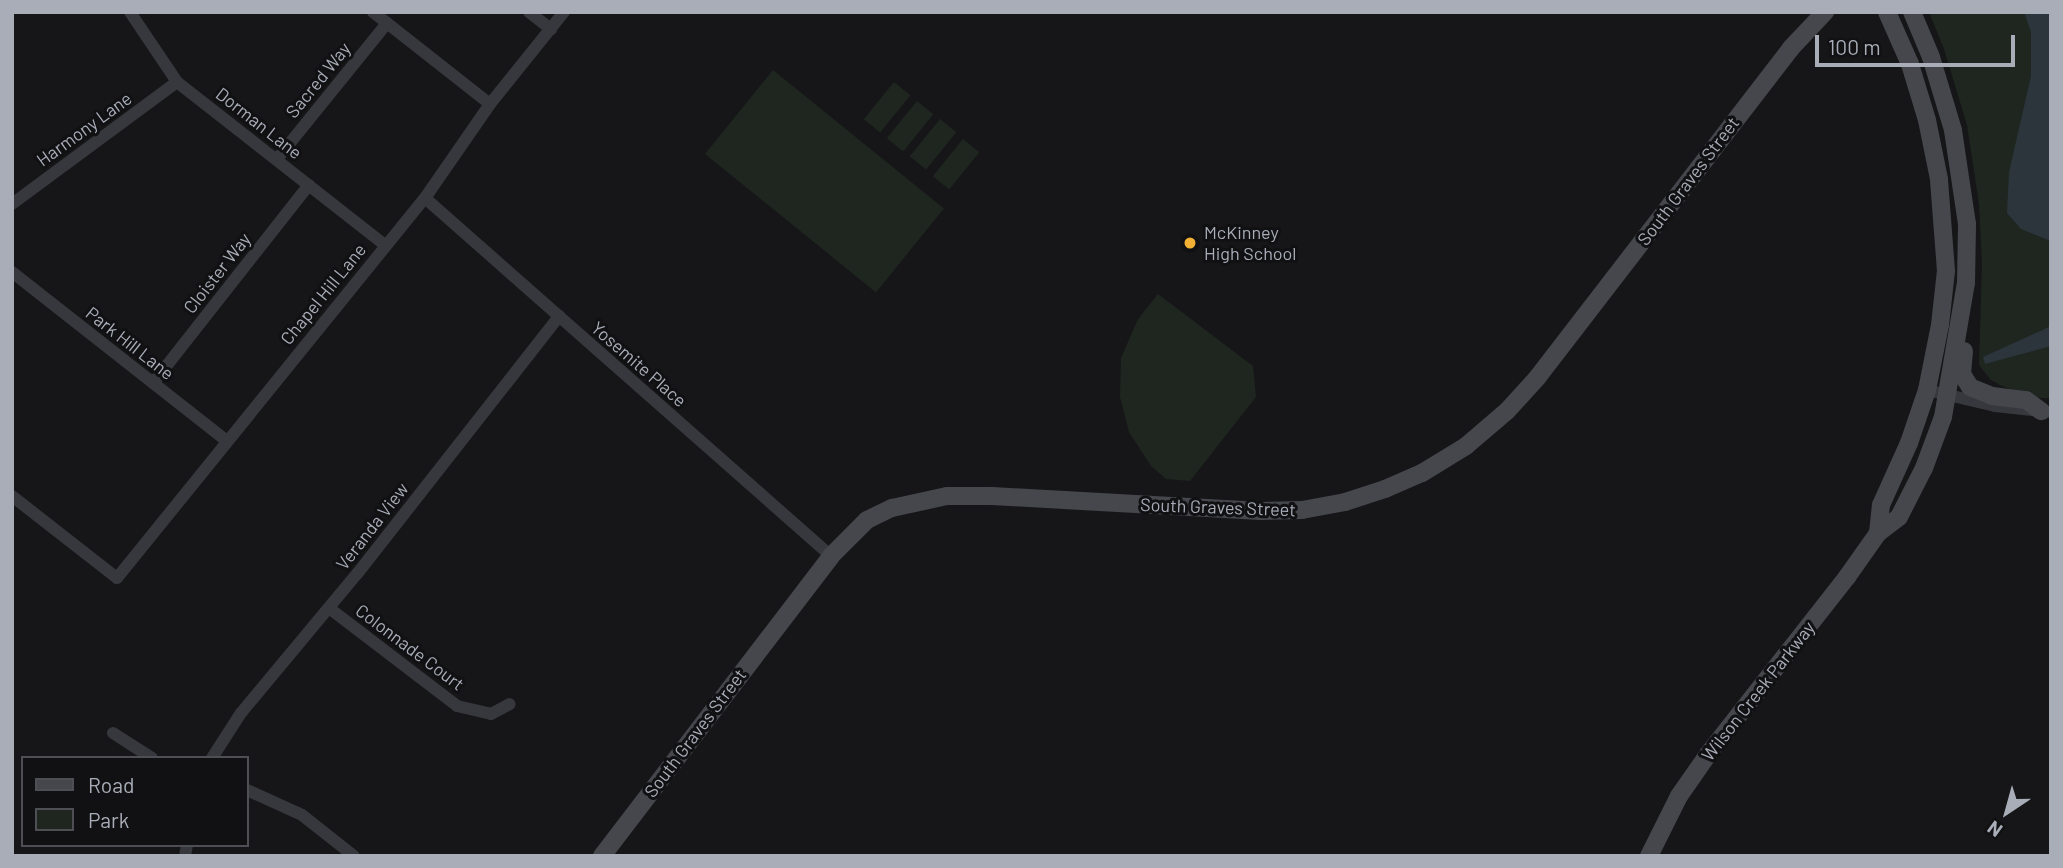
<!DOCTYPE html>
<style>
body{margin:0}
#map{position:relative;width:2063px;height:868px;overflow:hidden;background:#161618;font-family:Barlow,sans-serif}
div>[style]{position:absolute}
.green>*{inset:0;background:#1e261f;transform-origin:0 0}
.water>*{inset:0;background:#2c353c}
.street>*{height:12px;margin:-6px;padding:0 6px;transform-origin:6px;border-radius:6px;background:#37383d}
.secondary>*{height:18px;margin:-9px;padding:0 9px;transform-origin:9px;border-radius:9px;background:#45474d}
.dots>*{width:19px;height:19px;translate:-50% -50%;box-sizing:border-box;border:4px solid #111113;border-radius:50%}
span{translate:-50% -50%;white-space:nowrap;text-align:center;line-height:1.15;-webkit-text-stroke:6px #111113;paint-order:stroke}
.street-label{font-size:18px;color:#a8adb8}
.poi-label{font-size:18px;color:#a8adb8}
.left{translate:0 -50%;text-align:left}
.frame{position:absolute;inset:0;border:14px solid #a8adb8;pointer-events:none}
.legend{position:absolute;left:21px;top:756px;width:228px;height:91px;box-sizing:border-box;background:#111113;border:2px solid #4d4f55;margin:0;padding:9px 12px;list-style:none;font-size:21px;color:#a8adb8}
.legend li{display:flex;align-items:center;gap:14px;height:35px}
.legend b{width:35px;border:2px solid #4d4f55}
.north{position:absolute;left:1972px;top:777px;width:70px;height:70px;-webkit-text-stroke:5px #111113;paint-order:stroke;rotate:216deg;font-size:19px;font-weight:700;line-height:28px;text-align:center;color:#a8adb8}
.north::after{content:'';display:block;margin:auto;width:24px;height:32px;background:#a8adb8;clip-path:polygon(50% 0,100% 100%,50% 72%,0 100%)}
.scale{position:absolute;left:1815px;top:35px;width:200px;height:32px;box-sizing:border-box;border:4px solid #a8adb8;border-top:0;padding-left:9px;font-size:21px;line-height:24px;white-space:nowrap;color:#a8adb8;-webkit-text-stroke:5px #111113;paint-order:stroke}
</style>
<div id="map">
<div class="green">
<div style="clip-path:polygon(1929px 12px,2051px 12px,2051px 398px,2034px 398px,2002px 386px,1991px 380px,1979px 365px,1982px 263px,1979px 204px,1967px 125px,1944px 49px)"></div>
<div style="left:773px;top:70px;width:220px;height:108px;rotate:39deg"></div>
<div style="left:894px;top:82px;width:21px;height:48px;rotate:39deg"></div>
<div style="left:917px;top:101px;width:21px;height:48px;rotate:39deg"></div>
<div style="left:940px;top:119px;width:21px;height:48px;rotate:39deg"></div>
<div style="left:963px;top:139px;width:21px;height:48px;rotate:39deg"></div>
<div style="clip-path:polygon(1158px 294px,1253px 366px,1256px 397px,1190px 481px,1166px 479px,1151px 466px,1129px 432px,1120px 397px,1121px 358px,1138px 319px)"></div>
</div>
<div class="water">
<div style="clip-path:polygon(2024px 12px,2051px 12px,2051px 241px,2021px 229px,2007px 213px,2009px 172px,2031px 76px,2031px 32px)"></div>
<div style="clip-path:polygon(2051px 326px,2051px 346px,1985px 364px,1983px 357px)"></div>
</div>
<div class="street">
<div style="left:130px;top:12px;width:84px;rotate:56.1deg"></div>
<div style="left:177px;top:82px;width:264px;rotate:38.1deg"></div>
<div style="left:373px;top:12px;width:149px;rotate:38.2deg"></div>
<div style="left:529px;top:12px;width:28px;rotate:38deg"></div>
<div style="left:277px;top:159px;width:175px;rotate:-51deg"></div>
<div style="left:425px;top:198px;width:541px;rotate:41.4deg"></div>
<div style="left:12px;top:204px;width:205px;rotate:-36.5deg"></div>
<div style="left:12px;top:272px;width:273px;rotate:38.2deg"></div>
<div style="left:153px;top:383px;width:252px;rotate:-51.8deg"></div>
<div style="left:1927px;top:390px;width:70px;rotate:13.2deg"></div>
<div style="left:1995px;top:406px;width:56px;rotate:6.1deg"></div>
<div style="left:12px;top:496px;width:133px;rotate:38deg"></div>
<div style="left:117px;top:578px;width:489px;rotate:-51deg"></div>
<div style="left:425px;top:198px;width:114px;rotate:-55.3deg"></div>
<div style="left:490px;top:104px;width:118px;rotate:-51.2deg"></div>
<div style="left:329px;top:608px;width:161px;rotate:37.4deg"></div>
<div style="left:457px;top:706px;width:35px;rotate:13deg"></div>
<div style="left:491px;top:714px;width:21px;rotate:-28deg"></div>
<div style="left:113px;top:733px;width:46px;rotate:32.7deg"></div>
<div style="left:212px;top:758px;width:54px;rotate:-57.2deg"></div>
<div style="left:241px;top:713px;width:181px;rotate:-50.2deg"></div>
<div style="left:357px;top:574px;width:328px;rotate:-51.9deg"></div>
<div style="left:247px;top:790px;width:60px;rotate:24.4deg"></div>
<div style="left:302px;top:815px;width:66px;rotate:38.3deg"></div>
<div style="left:185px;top:856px;width:11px;rotate:-80deg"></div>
</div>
<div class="secondary">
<div style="left:1964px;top:351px;width:23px;rotate:95deg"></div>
<div style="left:1962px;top:374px;width:15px;rotate:58deg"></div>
<div style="left:1970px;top:387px;width:24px;rotate:22deg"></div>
<div style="left:1992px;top:396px;width:34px;rotate:7deg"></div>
<div style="left:2026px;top:400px;width:19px;rotate:36deg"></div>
<div style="left:1878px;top:533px;width:28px;rotate:-84deg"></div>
<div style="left:1881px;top:505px;width:68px;rotate:-65.7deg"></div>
<div style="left:1909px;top:443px;width:56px;rotate:-71.2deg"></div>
<div style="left:1927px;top:390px;width:66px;rotate:-78.7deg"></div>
<div style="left:1940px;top:325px;width:54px;rotate:-83.7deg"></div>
<div style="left:1946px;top:271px;width:92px;rotate:-94.4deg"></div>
<div style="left:1939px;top:179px;width:60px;rotate:-101.5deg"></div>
<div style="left:1927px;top:120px;width:59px;rotate:-106.9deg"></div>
<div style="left:1910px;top:64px;width:57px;rotate:-113.9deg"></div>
<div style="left:602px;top:856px;width:377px;rotate:-52.6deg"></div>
<div style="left:831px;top:556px;width:51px;rotate:-45deg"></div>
<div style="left:867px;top:520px;width:28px;rotate:-26deg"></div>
<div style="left:892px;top:508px;width:56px;rotate:-12.3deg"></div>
<div style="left:947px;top:496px;width:45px"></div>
<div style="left:992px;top:496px;width:269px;rotate:3.2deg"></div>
<div style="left:1261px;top:511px;width:41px;rotate:-1.4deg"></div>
<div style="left:1302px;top:510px;width:44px;rotate:-10.5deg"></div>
<div style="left:1345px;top:502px;width:42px;rotate:-18deg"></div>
<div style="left:1385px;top:489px;width:40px;rotate:-23.4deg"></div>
<div style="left:1422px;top:473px;width:52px;rotate:-31.5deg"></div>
<div style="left:1466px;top:446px;width:54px;rotate:-40.5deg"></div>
<div style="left:1507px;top:411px;width:45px;rotate:-47.7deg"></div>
<div style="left:1537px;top:378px;width:416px;rotate:-52.4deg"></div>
<div style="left:1791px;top:48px;width:50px;rotate:-46.6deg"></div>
<div style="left:1649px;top:856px;width:67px;rotate:-63.4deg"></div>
<div style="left:1679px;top:796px;width:52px;rotate:-55.1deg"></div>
<div style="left:1709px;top:753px;width:224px;rotate:-51.9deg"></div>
<div style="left:1847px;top:577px;width:54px;rotate:-54.8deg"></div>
<div style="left:1878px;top:533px;width:26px;rotate:-37deg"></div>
<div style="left:1899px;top:517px;width:55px;rotate:-63deg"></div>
<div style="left:1924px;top:468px;width:54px;rotate:-69.6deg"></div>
<div style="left:1943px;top:417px;width:136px;rotate:-80.3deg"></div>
<div style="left:1966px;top:283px;width:59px;rotate:-89deg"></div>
<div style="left:1967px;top:224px;width:95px;rotate:-98.5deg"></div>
<div style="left:1953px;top:130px;width:76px;rotate:-106.8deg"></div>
<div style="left:1931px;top:57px;width:49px;rotate:-112.9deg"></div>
</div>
<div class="dots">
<div style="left:1190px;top:243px;background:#f2b134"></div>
</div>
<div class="street-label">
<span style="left:318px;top:80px;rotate:-51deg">Sacred Way</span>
<span style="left:259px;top:123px;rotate:38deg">Dorman Lane</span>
<span style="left:84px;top:129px;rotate:-36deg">Harmony Lane</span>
<span style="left:1688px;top:181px;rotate:-53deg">South Graves Street</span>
<span style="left:217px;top:273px;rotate:-52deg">Cloister Way</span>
<span style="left:323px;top:294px;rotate:-51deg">Chapel Hill Lane</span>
<span style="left:130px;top:343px;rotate:38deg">Park Hill Lane</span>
<span style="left:639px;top:364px;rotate:41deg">Yosemite Place</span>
<span style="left:1218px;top:507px;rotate:2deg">South Graves Street</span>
<span style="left:372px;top:526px;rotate:-52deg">Veranda View</span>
<span style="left:410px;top:647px;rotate:37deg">Colonnade Court</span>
<span style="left:1758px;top:691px;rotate:-52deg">Wilson Creek Parkway</span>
<span style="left:695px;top:733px;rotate:-53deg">South Graves Street</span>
</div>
<div class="poi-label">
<span class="left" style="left:1204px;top:243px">McKinney<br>High School</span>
</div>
<div class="frame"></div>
<ul class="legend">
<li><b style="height:9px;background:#45474d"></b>Road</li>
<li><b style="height:19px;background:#1e261f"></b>Park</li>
</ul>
<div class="north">N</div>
<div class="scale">100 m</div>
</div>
